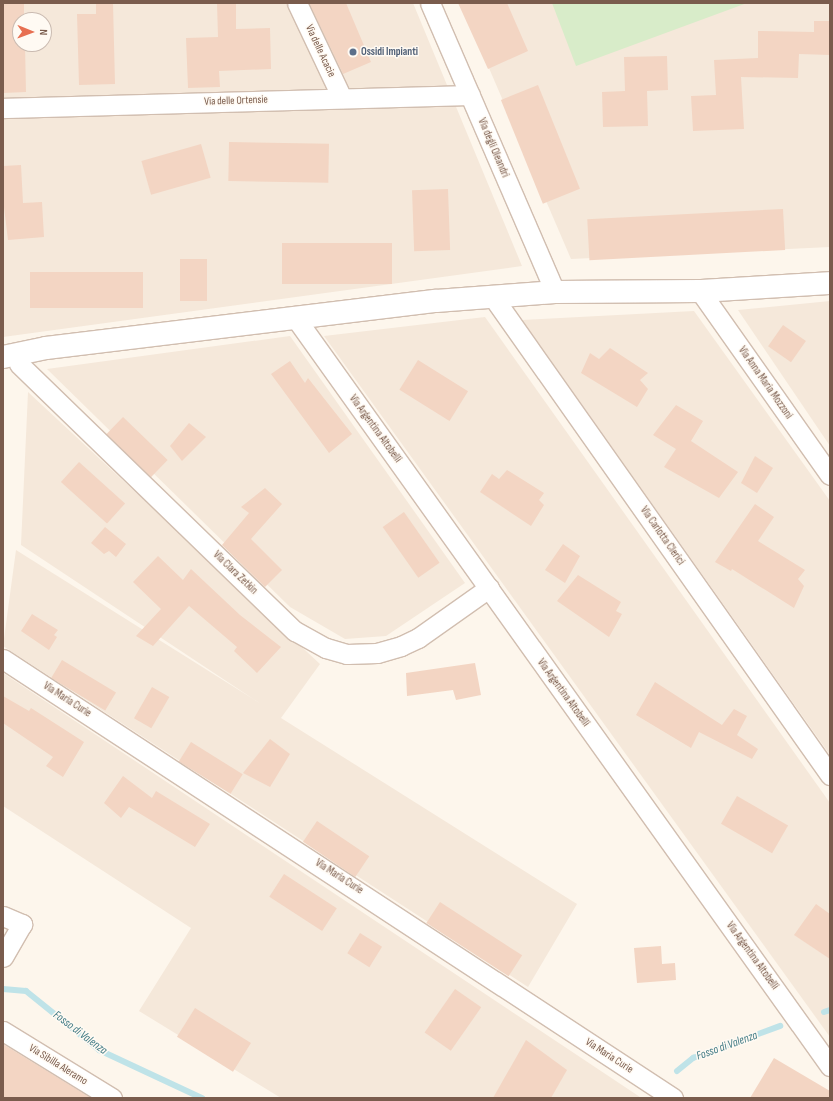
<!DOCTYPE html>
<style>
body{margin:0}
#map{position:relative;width:833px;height:1101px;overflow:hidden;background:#fdf6ec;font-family:"Sofia Sans Condensed",sans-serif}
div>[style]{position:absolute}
.residential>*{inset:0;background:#f5e8da}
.green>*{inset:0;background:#d8ecc9}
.stream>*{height:6px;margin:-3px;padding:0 3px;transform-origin:3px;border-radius:3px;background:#bfe3e8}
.building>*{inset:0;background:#f3d5c3;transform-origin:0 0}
.roads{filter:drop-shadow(1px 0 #d1beb0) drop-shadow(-1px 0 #d1beb0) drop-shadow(0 1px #d1beb0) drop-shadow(0 -1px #d1beb0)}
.minor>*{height:19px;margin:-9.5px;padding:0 9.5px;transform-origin:9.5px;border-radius:9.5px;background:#fff}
.tertiary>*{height:22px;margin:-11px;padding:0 11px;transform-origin:11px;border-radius:11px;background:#fff}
.dots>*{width:11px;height:11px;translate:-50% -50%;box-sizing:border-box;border:2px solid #fffaf3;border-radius:50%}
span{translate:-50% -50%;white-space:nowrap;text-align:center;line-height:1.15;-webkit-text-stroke:3px #fffaf3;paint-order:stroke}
.street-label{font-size:11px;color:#7a5c4d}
.service-label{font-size:11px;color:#4e5e75;font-weight:700}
.left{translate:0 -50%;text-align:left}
.water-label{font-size:12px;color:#437c86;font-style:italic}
.frame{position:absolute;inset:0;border:4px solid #7a5c4d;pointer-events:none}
.north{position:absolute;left:12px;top:12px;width:40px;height:40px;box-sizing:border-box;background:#fffaf3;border:1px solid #cabbb1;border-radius:50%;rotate:91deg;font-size:11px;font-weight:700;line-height:16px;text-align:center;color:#7a5c4d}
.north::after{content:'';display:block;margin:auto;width:14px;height:18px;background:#e76f51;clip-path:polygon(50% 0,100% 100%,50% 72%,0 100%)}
</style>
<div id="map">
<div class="residential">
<div style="clip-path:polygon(evenodd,3px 3px,413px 3px,522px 266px,3px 337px,3px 3px,20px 20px,44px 20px,44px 44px,20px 44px,20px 20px)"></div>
<div style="clip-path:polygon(461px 3px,830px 3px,830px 247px,571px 259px)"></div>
<div style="clip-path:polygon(830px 301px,830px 446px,738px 310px)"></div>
<div style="clip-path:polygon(694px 311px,830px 501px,830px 755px,522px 320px)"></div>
<div style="clip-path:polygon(485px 317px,830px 803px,830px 1037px,324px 336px)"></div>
<div style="clip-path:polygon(290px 336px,465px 583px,386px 636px,345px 639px,290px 607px,47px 369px)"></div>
<div style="clip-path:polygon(28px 392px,320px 664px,281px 718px,577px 904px,528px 987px,3px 646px,16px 550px,261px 704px,21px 545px)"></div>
<div style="clip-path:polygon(3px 673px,640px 1097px,639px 1098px,281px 1098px,139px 1011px,191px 928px,3px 806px)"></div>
</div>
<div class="green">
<div style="clip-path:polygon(552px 3px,747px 3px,576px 66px)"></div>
</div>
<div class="stream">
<div style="left:3px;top:989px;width:23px;rotate:5deg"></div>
<div style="left:26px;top:991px;width:94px;rotate:38.9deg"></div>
<div style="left:99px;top:1050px;width:114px;rotate:25deg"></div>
<div style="left:824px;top:1012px;width:6px;rotate:-18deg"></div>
<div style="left:677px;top:1071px;width:21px;rotate:-39deg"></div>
<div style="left:693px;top:1058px;width:93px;rotate:-20.2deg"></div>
</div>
<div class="building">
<div style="clip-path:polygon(3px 3px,24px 3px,24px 20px,20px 20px,20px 44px,25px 44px,26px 92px,3px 93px)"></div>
<div style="clip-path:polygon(96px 3px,113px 3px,115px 84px,79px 85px,77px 14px,96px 14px)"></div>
<div style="clip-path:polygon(217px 3px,236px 3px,236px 29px,270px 28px,271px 69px,219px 71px,220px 87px,188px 88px,186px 38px,218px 37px)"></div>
<div style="clip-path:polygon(309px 3px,346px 3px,371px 62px,343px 74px)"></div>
<div style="clip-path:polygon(458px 3px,507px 3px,528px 51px,488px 69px)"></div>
<div style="clip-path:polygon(814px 21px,830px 21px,830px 55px,799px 54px,798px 78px,741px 77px,744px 129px,693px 131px,691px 96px,716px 95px,714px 60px,758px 58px,758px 31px,814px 32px)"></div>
<div style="clip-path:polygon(667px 56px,668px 90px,647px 91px,648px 126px,603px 127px,602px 92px,625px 91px,624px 57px)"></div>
<div style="left:538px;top:85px;width:112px;height:40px;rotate:68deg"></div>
<div style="left:229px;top:142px;width:100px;height:39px;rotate:1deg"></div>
<div style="left:201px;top:144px;width:35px;height:62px;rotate:74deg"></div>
<div style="clip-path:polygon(21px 165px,23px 203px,42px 202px,44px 237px,8px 240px,3px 199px,3px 166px)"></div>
<div style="left:448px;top:189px;width:61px;height:36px;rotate:88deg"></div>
<div style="left:783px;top:209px;width:41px;height:196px;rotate:87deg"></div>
<div style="left:392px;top:243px;width:41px;height:110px;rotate:90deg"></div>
<div style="left:180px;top:259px;width:27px;height:42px"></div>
<div style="left:30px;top:272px;width:113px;height:36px"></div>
<div style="left:783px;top:325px;width:28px;height:26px;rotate:35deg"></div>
<div style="clip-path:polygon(610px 348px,648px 373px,640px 380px,648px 389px,637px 407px,581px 373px,590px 353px,599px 359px)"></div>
<div style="left:418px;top:360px;width:59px;height:35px;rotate:32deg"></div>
<div style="clip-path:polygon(290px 361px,305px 383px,308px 378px,352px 434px,329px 453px,271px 374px)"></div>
<div style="clip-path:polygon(676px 405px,703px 421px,691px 441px,738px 472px,719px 498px,664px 467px,676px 449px,653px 435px)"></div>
<div style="left:123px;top:417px;width:62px;height:24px;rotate:44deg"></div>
<div style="clip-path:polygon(189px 423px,206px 437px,182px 461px,170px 446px)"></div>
<div style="clip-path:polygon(755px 456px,773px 468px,757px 493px,741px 483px)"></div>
<div style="left:79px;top:462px;width:62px;height:27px;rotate:42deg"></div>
<div style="clip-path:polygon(507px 470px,544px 493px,539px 500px,544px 505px,531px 526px,480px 492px,492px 474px,499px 479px)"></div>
<div style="clip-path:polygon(265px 488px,282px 504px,251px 539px,282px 570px,265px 587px,222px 545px,249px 513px,241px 507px)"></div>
<div style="clip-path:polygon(755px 504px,774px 517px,758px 541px,805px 570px,798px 579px,804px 586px,794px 608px,732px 569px,731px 571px,715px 562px)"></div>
<div style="left:404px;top:512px;width:62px;height:26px;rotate:55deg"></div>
<div style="clip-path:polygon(105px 527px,126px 544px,116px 557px,109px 551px,104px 554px,91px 543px)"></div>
<div style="clip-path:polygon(563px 544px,580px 556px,565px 583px,545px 570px)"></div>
<div style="clip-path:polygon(158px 556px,183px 580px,191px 569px,240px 615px,281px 647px,257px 673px,234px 651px,237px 647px,189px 606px,153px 646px,136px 636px,161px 609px,133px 582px)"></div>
<div style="clip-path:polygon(578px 575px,621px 602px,616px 611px,622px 614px,609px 637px,557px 601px)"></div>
<div style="clip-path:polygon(32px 614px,58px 630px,54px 635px,57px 637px,49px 650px,21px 631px)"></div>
<div style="left:62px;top:660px;width:63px;height:21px;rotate:31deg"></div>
<div style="clip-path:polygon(475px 663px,481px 695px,456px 700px,453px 690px,407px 696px,406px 673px)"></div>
<div style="clip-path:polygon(655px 682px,722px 725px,734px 709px,747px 716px,737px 735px,758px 749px,752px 759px,699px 732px,691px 748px,636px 715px)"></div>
<div style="left:152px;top:687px;width:20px;height:36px;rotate:30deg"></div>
<div style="clip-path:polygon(3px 696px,29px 711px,31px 708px,84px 742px,63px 777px,46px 766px,53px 757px,3px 723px)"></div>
<div style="clip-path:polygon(270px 739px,290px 754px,270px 787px,243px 773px)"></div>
<div style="left:191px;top:742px;width:61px;height:23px;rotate:32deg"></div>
<div style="clip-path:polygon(123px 776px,152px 798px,156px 791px,210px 824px,195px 847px,129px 807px,121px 818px,104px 803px)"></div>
<div style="left:737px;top:796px;width:59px;height:32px;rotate:30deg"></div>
<div style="left:317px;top:821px;width:63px;height:25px;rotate:34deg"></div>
<div style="left:284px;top:874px;width:63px;height:27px;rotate:33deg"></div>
<div style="left:440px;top:902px;width:98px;height:25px;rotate:33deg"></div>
<div style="clip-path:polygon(816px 904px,830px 914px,830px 959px,794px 935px)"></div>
<div style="left:360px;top:933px;width:26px;height:24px;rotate:32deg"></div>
<div style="clip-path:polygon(661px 946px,662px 964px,675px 963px,676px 980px,637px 983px,634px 948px)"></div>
<div style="left:455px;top:989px;width:32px;height:53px;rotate:35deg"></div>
<div style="left:195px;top:1008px;width:66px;height:34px;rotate:32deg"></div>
<div style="clip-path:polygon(526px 1040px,567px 1070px,551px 1098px,493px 1098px)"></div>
<div style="clip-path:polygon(3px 1044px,78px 1090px,91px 1098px,3px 1098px)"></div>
<div style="clip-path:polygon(774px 1058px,830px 1091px,830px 1098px,750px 1098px)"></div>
</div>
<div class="roads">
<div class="minor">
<div style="left:297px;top:3px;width:105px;rotate:64.7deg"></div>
<div style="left:430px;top:3px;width:315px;rotate:66.6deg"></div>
<div style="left:3px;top:108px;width:467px;rotate:-1.6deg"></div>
<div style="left:700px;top:291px;width:225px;rotate:54.8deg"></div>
<div style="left:493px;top:297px;width:585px;rotate:54.82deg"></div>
<div style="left:297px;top:320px;width:917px;rotate:54.46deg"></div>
<div style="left:19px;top:364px;width:384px;rotate:44.1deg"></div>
<div style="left:295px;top:631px;width:35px;rotate:29deg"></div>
<div style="left:326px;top:648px;width:22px;rotate:16deg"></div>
<div style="left:347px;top:654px;width:30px;rotate:-2deg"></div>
<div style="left:377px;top:653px;width:25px;rotate:-16deg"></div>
<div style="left:401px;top:646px;width:19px;rotate:-25deg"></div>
<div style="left:418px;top:638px;width:87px;rotate:-35.2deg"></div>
<div style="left:3px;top:659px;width:801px;rotate:33.23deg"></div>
<div style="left:3px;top:916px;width:21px;rotate:23deg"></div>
<div style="left:22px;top:924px;width:38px;rotate:120deg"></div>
<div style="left:3px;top:1031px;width:128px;rotate:31.6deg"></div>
</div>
<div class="tertiary">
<div style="left:3px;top:357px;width:44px;rotate:-11.8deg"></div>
<div style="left:46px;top:348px;width:393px;rotate:-6.9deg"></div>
<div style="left:436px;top:301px;width:119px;rotate:-4.3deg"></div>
<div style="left:555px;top:292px;width:145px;rotate:-0.4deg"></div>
<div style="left:700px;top:291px;width:130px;rotate:-3.5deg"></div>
</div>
</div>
<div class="dots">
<div style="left:353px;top:52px;background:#5c6f8a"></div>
</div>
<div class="street-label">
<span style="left:320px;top:51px;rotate:65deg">Via delle Acacie</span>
<span style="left:236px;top:101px;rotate:-2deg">Via delle Ortensie</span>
<span style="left:493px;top:148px;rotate:67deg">Via degli Oleandri</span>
<span style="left:765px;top:383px;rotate:55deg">Via Anna Maria Mozzoni</span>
<span style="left:375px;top:429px;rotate:54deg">Via Argentina Altobelli</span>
<span style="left:662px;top:536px;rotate:55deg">Via Carlotta Clerici</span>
<span style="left:235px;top:573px;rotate:44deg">Via Clara Zetkin</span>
<span style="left:563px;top:693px;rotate:54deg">Via Argentina Altobelli</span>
<span style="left:67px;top:700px;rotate:33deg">Via Maria Curie</span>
<span style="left:339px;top:877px;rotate:33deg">Via Maria Curie</span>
<span style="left:752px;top:956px;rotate:54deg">Via Argentina Altobelli</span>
<span style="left:609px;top:1056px;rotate:33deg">Via Maria Curie</span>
<span style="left:58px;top:1065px;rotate:32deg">Via Sibilla Aleramo</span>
</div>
<div class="service-label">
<span class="left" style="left:361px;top:52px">Ossidi Impianti</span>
</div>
<div class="water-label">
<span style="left:80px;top:1033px;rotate:37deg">Fosso di Valenza</span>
<span style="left:727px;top:1046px;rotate:-20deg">Fosso di Valenza</span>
</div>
<div class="frame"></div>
<div class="north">N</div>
</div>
